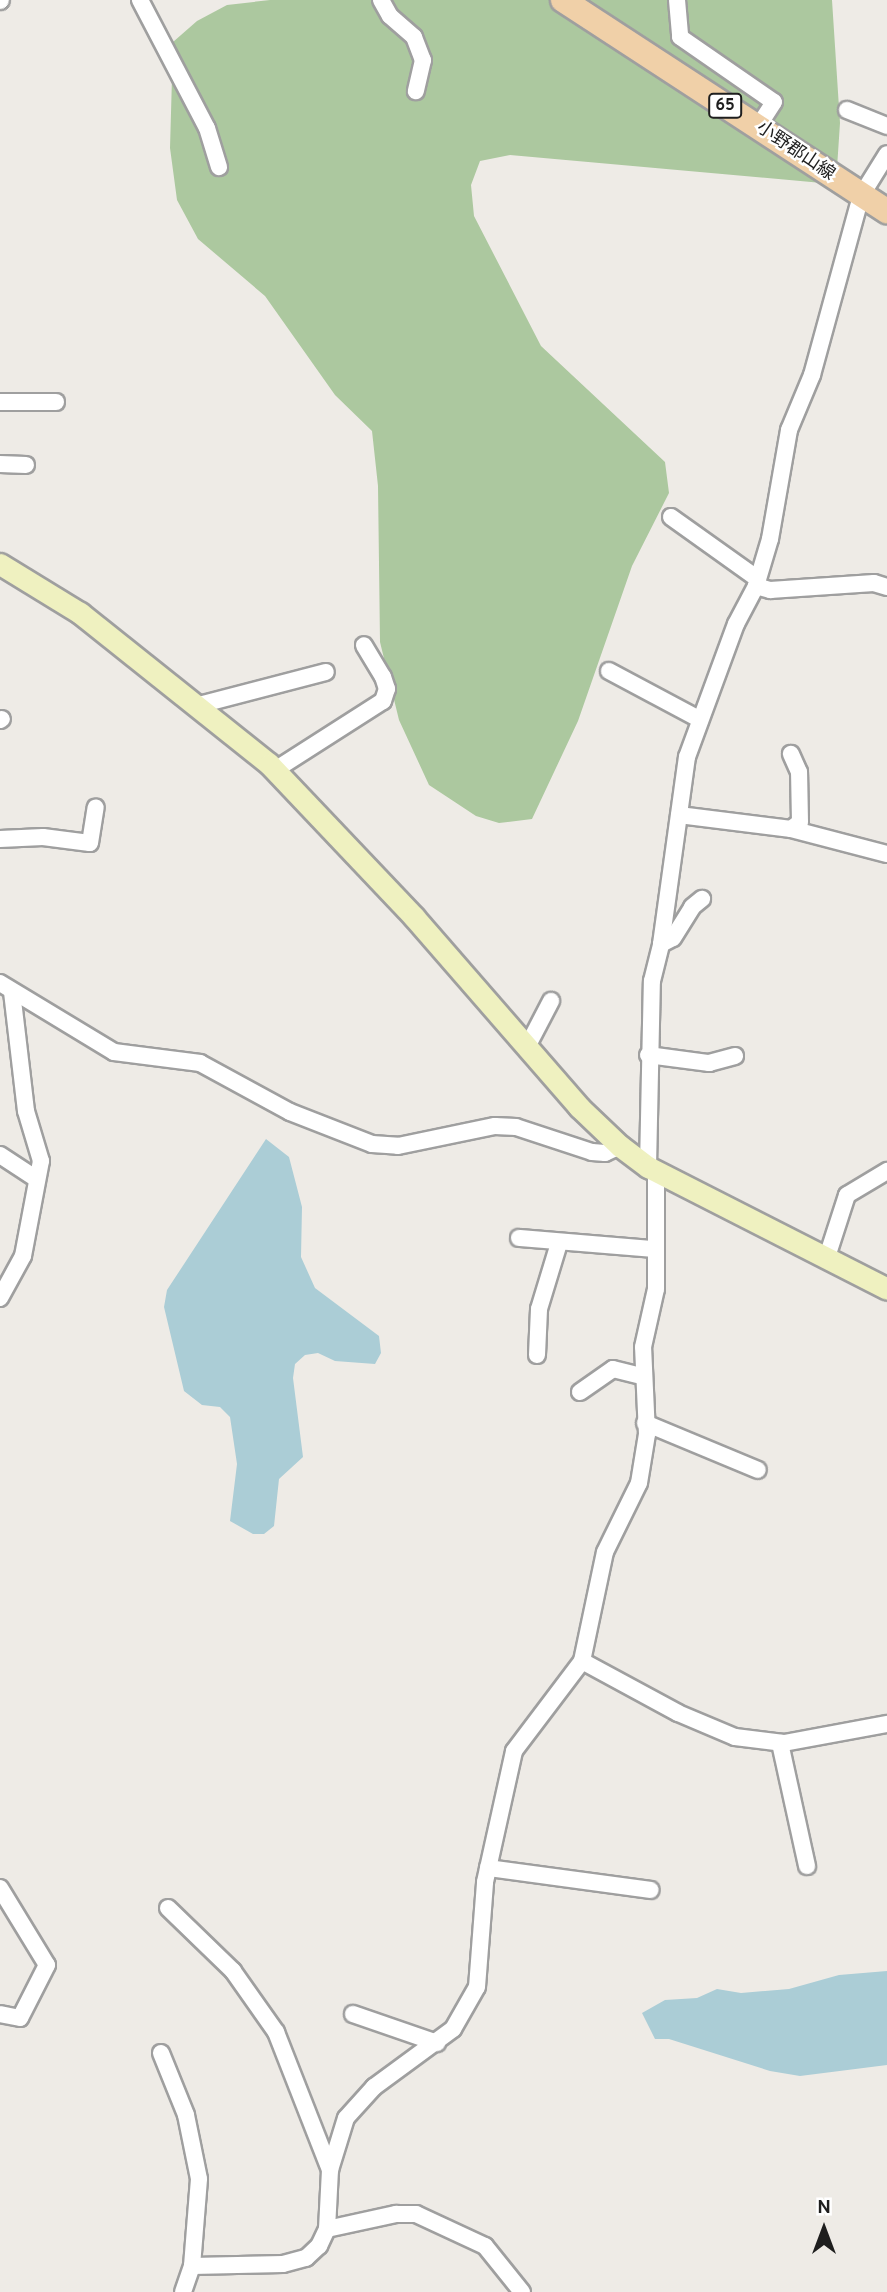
<!DOCTYPE html>
<meta charset="utf-8">
<style>
body{margin:0}
#map{position:relative;width:887px;height:2292px;overflow:hidden;background:#eeebe6;font-family:Overpass,"Noto Sans JP",sans-serif}
div>[style]{position:absolute}
.forest>*{inset:0;background:#acc89f}
.water>*{inset:0;background:#abcdd6}
.roads{filter:drop-shadow(2px 0 #9f9f9f) drop-shadow(-2px 0 #9f9f9f) drop-shadow(0 2px #9f9f9f) drop-shadow(0 -2px #9f9f9f)}
.street>*{height:16px;margin:-8px;padding:0 8px;transform-origin:8px;border-radius:8px;background:#fff}
.secondary>*{height:21px;margin:-10.5px;padding:0 10.5px;transform-origin:10.5px;border-radius:10.5px;background:#eff1c0}
.primary>*{height:24px;margin:-12px;padding:0 12px;transform-origin:12px;border-radius:12px;background:#f0d0a8}
span{translate:-50% -50%;white-space:nowrap;text-align:center;line-height:1.15;-webkit-text-stroke:5px #fff;paint-order:stroke}
.shield-label span{padding:2px 5px;background:#fff;border:2px solid;border-radius:5px;-webkit-text-stroke-width:0}
.shield-label{font-size:16px;color:#1e1e1e;font-weight:700}
.street-label{font-size:18px;color:#1e1e1e}
.north{position:absolute;left:789px;top:2194px;width:70px;height:70px;-webkit-text-stroke:5px #fff;paint-order:stroke;rotate:0deg;font-size:19px;font-weight:700;line-height:28px;text-align:center;color:#1e1e1e}
.north::after{content:'';display:block;margin:auto;width:24px;height:32px;background:#1e1e1e;clip-path:polygon(50% 0,100% 100%,50% 72%,0 100%)}
</style>
<div id="map">
<div class="forest">
<div style="clip-path:polygon(270px 0,832px 0,840px 123px,837px 168px,822px 183px,510px 155px,480px 161px,471px 185px,474px 216px,541px 346px,665px 462px,669px 493px,632px 566px,578px 721px,532px 819px,499px 823px,476px 816px,429px 785px,399px 720px,380px 642px,378px 486px,372px 431px,335px 395px,265px 296px,198px 239px,177px 200px,170px 148px,173px 42px,197px 21px,227px 5px)"></div>
</div>
<div class="water">
<div style="clip-path:polygon(266px 1139px,289px 1157px,302px 1207px,301px 1257px,315px 1288px,379px 1336px,381px 1353px,375px 1364px,335px 1361px,318px 1353px,305px 1355px,295px 1364px,293px 1378px,303px 1457px,279px 1479px,274px 1526px,264px 1534px,253px 1534px,230px 1521px,237px 1464px,230px 1417px,220px 1407px,202px 1405px,184px 1391px,164px 1307px,167px 1290px)"></div>
<div style="clip-path:polygon(887px 1971px,887px 2065px,800px 2076px,770px 2071px,669px 2039px,655px 2039px,642px 2013px,665px 2000px,697px 1998px,717px 1989px,741px 1993px,789px 1989px,839px 1975px)"></div>
</div>
<div class="roads">
<div class="street">
<div style="left:140px;top:0;width:144px;rotate:62.4deg"></div>
<div style="left:207px;top:128px;width:41px;rotate:72.9deg"></div>
<div style="left:381px;top:0;width:18px;rotate:61deg"></div>
<div style="left:390px;top:16px;width:32px;rotate:41deg"></div>
<div style="left:414px;top:37px;width:25px;rotate:69deg"></div>
<div style="left:423px;top:60px;width:32px;rotate:103deg"></div>
<div style="left:677px;top:0;width:37px;rotate:85deg"></div>
<div style="left:680px;top:37px;width:114px;rotate:34.7deg"></div>
<div style="left:774px;top:102px;width:30px;rotate:123deg"></div>
<div style="left:0;top:1px;width:1px;rotate:-45deg"></div>
<div style="left:847px;top:110px;width:43px;rotate:21.8deg"></div>
<div style="left:0;top:402px;width:56px"></div>
<div style="left:0;top:464px;width:26px;rotate:2deg"></div>
<div style="left:671px;top:517px;width:107px;rotate:35.5deg"></div>
<div style="left:756px;top:586px;width:15px;rotate:16deg"></div>
<div style="left:770px;top:590px;width:104px;rotate:-3.9deg"></div>
<div style="left:874px;top:583px;width:14px;rotate:17deg"></div>
<div style="left:609px;top:671px;width:102px;rotate:28.1deg"></div>
<div style="left:199px;top:705px;width:131px;rotate:-14.6deg"></div>
<div style="left:0;top:720px;width:2px;rotate:-27deg"></div>
<div style="left:275px;top:770px;width:128px;rotate:-32.6deg"></div>
<div style="left:383px;top:701px;width:13px;rotate:-72deg"></div>
<div style="left:387px;top:689px;width:13px;rotate:-108deg"></div>
<div style="left:383px;top:677px;width:37px;rotate:-121deg"></div>
<div style="left:679px;top:815px;width:113px;rotate:7.1deg"></div>
<div style="left:791px;top:829px;width:11px;rotate:-38deg"></div>
<div style="left:800px;top:822px;width:50px;rotate:-91.1deg"></div>
<div style="left:799px;top:772px;width:20px;rotate:-114deg"></div>
<div style="left:791px;top:829px;width:99px;rotate:14.6deg"></div>
<div style="left:0;top:839px;width:43px;rotate:-2.7deg"></div>
<div style="left:43px;top:837px;width:47px;rotate:7.3deg"></div>
<div style="left:90px;top:843px;width:36px;rotate:-81deg"></div>
<div style="left:661px;top:944px;width:13px;rotate:-27deg"></div>
<div style="left:673px;top:938px;width:36px;rotate:-58deg"></div>
<div style="left:692px;top:907px;width:13px;rotate:-39deg"></div>
<div style="left:0;top:983px;width:133px;rotate:31.2deg"></div>
<div style="left:114px;top:1052px;width:87px;rotate:7.3deg"></div>
<div style="left:200px;top:1063px;width:102px;rotate:28.6deg"></div>
<div style="left:290px;top:1112px;width:88px;rotate:21.3deg"></div>
<div style="left:372px;top:1144px;width:26px;rotate:4deg"></div>
<div style="left:398px;top:1146px;width:99px;rotate:-11.7deg"></div>
<div style="left:495px;top:1126px;width:21px;rotate:3deg"></div>
<div style="left:516px;top:1127px;width:80px;rotate:18.2deg"></div>
<div style="left:592px;top:1152px;width:13px;rotate:4deg"></div>
<div style="left:605px;top:1153px;width:17px;rotate:-25deg"></div>
<div style="left:527px;top:1047px;width:52px;rotate:-62.4deg"></div>
<div style="left:648px;top:1055px;width:62px;rotate:7.5deg"></div>
<div style="left:709px;top:1063px;width:27px;rotate:-15deg"></div>
<div style="left:0;top:1155px;width:42px;rotate:33.3deg"></div>
<div style="left:648px;top:1167px;width:186px;rotate:-88.8deg"></div>
<div style="left:652px;top:981px;width:38px;rotate:-76deg"></div>
<div style="left:661px;top:944px;width:189px;rotate:-82.1deg"></div>
<div style="left:687px;top:757px;width:142px;rotate:-69.8deg"></div>
<div style="left:736px;top:624px;width:43px;rotate:-62.2deg"></div>
<div style="left:756px;top:586px;width:49px;rotate:-73.4deg"></div>
<div style="left:770px;top:539px;width:111px;rotate:-80.1deg"></div>
<div style="left:789px;top:430px;width:60px;rotate:-67.3deg"></div>
<div style="left:812px;top:375px;width:186px;rotate:-74.7deg"></div>
<div style="left:861px;top:196px;width:49px;rotate:-58.2deg"></div>
<div style="left:519px;top:1238px;width:134px;rotate:4.7deg"></div>
<div style="left:827px;top:1257px;width:65px;rotate:-72.1deg"></div>
<div style="left:847px;top:1195px;width:47px;rotate:-31deg"></div>
<div style="left:0;top:1298px;width:48px;rotate:-61.3deg"></div>
<div style="left:23px;top:1256px;width:97px;rotate:-79.3deg"></div>
<div style="left:41px;top:1161px;width:52px;rotate:-106.7deg"></div>
<div style="left:26px;top:1111px;width:120px;rotate:-96.7deg"></div>
<div style="left:537px;top:1355px;width:46px;rotate:-87.5deg"></div>
<div style="left:539px;top:1309px;width:69px;rotate:-73.1deg"></div>
<div style="left:580px;top:1392px;width:40px;rotate:-34.9deg"></div>
<div style="left:613px;top:1369px;width:29px;rotate:14deg"></div>
<div style="left:645px;top:1423px;width:122px;rotate:22.6deg"></div>
<div style="left:582px;top:1661px;width:109px;rotate:28.4deg"></div>
<div style="left:678px;top:1713px;width:62px;rotate:22.8deg"></div>
<div style="left:735px;top:1737px;width:49px;rotate:7deg"></div>
<div style="left:784px;top:1743px;width:105px;rotate:-10.5deg"></div>
<div style="left:780px;top:1743px;width:126px;rotate:77.6deg"></div>
<div style="left:488px;top:1868px;width:164px;rotate:7.7deg"></div>
<div style="left:0;top:1888px;width:90px;rotate:58.6deg"></div>
<div style="left:47px;top:1965px;width:59px;rotate:117deg"></div>
<div style="left:20px;top:2018px;width:20px;rotate:-169deg"></div>
<div style="left:168px;top:1908px;width:91px;rotate:44.1deg"></div>
<div style="left:233px;top:1971px;width:75px;rotate:54.8deg"></div>
<div style="left:276px;top:2032px;width:148px;rotate:68.6deg"></div>
<div style="left:353px;top:2014px;width:89px;rotate:19deg"></div>
<div style="left:161px;top:2053px;width:67px;rotate:68deg"></div>
<div style="left:186px;top:2115px;width:65px;rotate:78.5deg"></div>
<div style="left:199px;top:2179px;width:87px;rotate:94.6deg"></div>
<div style="left:327px;top:2229px;width:71px;rotate:-12.3deg"></div>
<div style="left:396px;top:2214px;width:20px"></div>
<div style="left:416px;top:2214px;width:76px;rotate:24.9deg"></div>
<div style="left:485px;top:2246px;width:59px;rotate:51.2deg"></div>
<div style="left:183px;top:2292px;width:28px;rotate:-71deg"></div>
<div style="left:192px;top:2266px;width:91px;rotate:-1.3deg"></div>
<div style="left:283px;top:2264px;width:24px;rotate:-15deg"></div>
<div style="left:306px;top:2258px;width:18px;rotate:-43deg"></div>
<div style="left:319px;top:2246px;width:19px;rotate:-65deg"></div>
<div style="left:327px;top:2229px;width:59px;rotate:-87.1deg"></div>
<div style="left:330px;top:2170px;width:54px;rotate:-72.9deg"></div>
<div style="left:346px;top:2118px;width:42px;rotate:-47.9deg"></div>
<div style="left:374px;top:2087px;width:98px;rotate:-36.3deg"></div>
<div style="left:453px;top:2029px;width:48px;rotate:-60.3deg"></div>
<div style="left:477px;top:1987px;width:105px;rotate:-85.6deg"></div>
<div style="left:485px;top:1882px;width:134px;rotate:-77.5deg"></div>
<div style="left:514px;top:1751px;width:113px;rotate:-52.9deg"></div>
<div style="left:582px;top:1661px;width:111px;rotate:-78.1deg"></div>
<div style="left:605px;top:1552px;width:77px;rotate:-63.8deg"></div>
<div style="left:639px;top:1483px;width:50px;rotate:-80.7deg"></div>
<div style="left:647px;top:1434px;width:87px;rotate:-92.6deg"></div>
<div style="left:643px;top:1347px;width:59px;rotate:-77.4deg"></div>
<div style="left:656px;top:1289px;width:118px;rotate:-90deg"></div>
</div>
<div class="secondary">
<div style="left:0;top:564px;width:94px;rotate:31.5deg"></div>
<div style="left:80px;top:613px;width:242px;rotate:38.6deg"></div>
<div style="left:269px;top:764px;width:211px;rotate:46.5deg"></div>
<div style="left:414px;top:917px;width:252px;rotate:49deg"></div>
<div style="left:579px;top:1107px;width:57px;rotate:43.6deg"></div>
<div style="left:620px;top:1146px;width:35px;rotate:37deg"></div>
<div style="left:648px;top:1167px;width:268px;rotate:27deg"></div>
</div>
<div class="primary">
<div style="left:563px;top:0;width:387px;rotate:33.1deg"></div>
</div>
</div>
<div class="shield-label">
<span style="left:725px;top:106px">65</span>
</div>
<div class="street-label">
<span style="left:795px;top:152px;rotate:34deg">小野郡山線</span>
</div>
<div class="north">N</div>
</div>
